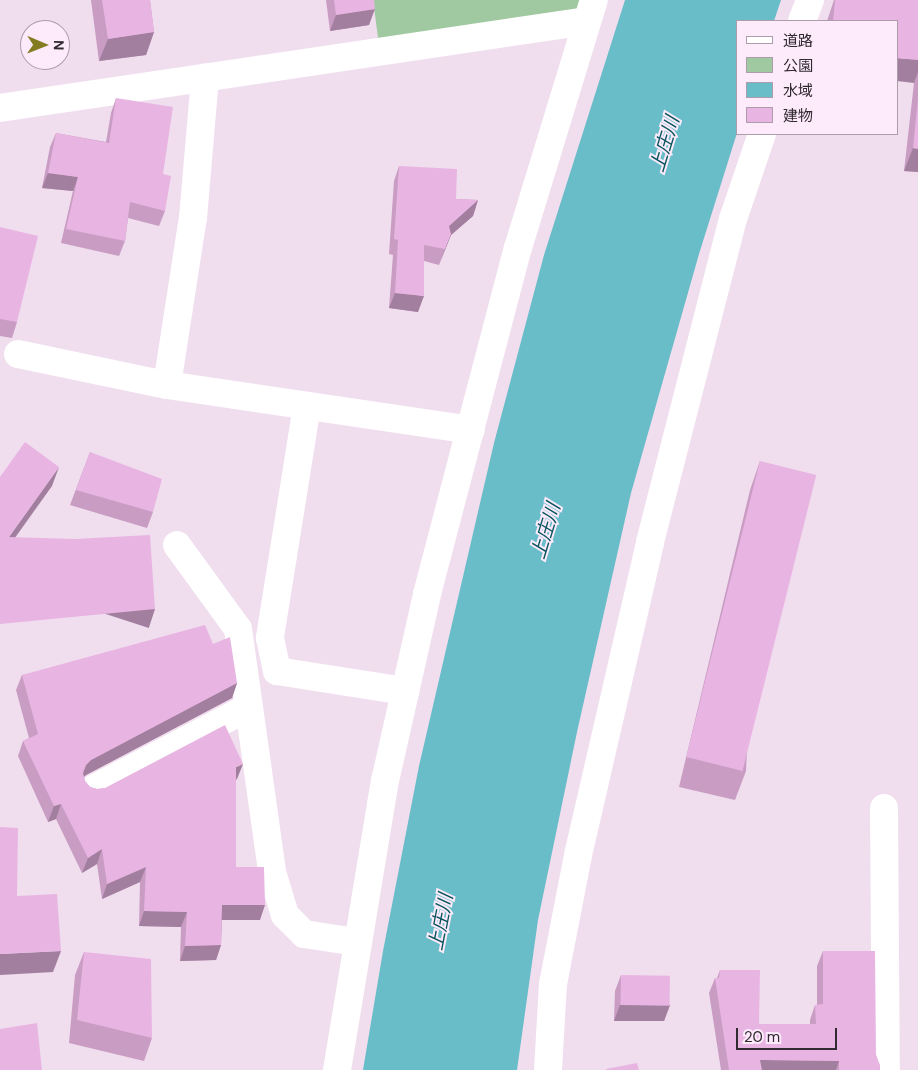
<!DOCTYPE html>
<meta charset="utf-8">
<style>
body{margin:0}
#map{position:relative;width:918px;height:1070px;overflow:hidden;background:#f0ddee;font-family:"DM Sans","Noto Sans JP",sans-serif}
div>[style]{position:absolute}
.green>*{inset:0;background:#a1c9a1}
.water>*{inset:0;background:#68bdc8}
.minor>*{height:28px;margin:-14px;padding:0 14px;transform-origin:14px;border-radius:14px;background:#fff}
.wall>*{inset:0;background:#c89cc3}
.shaded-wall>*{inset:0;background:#a27f9f;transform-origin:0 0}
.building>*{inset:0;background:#e8b5e3;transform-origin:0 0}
span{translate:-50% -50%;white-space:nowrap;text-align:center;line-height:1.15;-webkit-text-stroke:4px #fdeafb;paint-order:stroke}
.water-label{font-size:19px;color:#07555d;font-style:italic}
.legend{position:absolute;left:736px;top:20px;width:162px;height:115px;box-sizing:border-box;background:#fdeafb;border:1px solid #ab9daa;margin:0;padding:6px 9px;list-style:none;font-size:15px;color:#312a30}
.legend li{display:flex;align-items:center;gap:10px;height:25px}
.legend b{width:25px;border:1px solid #ab9daa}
.north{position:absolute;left:20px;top:20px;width:50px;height:50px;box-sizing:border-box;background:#fdeafb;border:1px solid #ab9daa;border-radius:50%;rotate:91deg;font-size:14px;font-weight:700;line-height:20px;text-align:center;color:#312a30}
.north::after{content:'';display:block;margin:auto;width:18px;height:22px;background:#857c22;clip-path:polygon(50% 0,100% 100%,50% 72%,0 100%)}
.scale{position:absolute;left:736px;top:1028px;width:101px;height:22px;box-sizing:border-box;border:2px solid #312a30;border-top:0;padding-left:6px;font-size:15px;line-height:18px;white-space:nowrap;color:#312a30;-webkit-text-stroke:4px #fdeafb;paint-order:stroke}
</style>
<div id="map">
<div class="green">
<div style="clip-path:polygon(373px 0,590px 0,585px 16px,379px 45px)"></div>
</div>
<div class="water">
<div style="clip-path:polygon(625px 0,781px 0,774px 21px,737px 21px,737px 133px,699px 254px,631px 493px,577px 732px,538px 920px,517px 1070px,363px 1070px,383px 951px,419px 766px,494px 443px,544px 255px)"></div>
</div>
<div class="minor">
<div style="left:802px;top:21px;width:22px;rotate:-69deg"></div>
<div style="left:0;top:108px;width:593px;rotate:-8.43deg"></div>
<div style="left:18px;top:354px;width:152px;rotate:11.8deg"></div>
<div style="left:167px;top:385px;width:307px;rotate:8.4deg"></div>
<div style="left:167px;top:385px;width:169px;rotate:-81.2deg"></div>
<div style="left:193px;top:218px;width:141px;rotate:-85.1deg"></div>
<div style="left:307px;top:406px;width:235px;rotate:99.1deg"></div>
<div style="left:270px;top:638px;width:34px;rotate:78deg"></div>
<div style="left:277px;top:671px;width:130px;rotate:8.9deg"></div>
<div style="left:177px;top:545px;width:104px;rotate:54deg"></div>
<div style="left:238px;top:629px;width:245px;rotate:82deg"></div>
<div style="left:272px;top:872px;width:45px;rotate:73.2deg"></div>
<div style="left:285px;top:915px;width:27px;rotate:45deg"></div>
<div style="left:304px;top:934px;width:53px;rotate:8.7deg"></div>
<div style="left:93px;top:789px;width:176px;rotate:-27.7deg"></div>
<div style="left:884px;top:808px;width:262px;rotate:89.6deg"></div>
<div style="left:337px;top:1070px;width:293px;rotate:-80.6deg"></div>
<div style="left:385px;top:781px;width:192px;rotate:-77.3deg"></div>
<div style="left:427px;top:594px;width:358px;rotate:-75.3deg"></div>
<div style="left:518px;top:248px;width:259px;rotate:-73deg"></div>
<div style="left:548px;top:1070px;width:86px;rotate:-86.7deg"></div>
<div style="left:553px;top:984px;width:131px;rotate:-79deg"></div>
<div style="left:578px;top:855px;width:321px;rotate:-77deg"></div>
<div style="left:650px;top:542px;width:333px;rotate:-75.6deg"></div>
<div style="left:733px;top:219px;width:90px;rotate:-71.2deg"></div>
</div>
<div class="wall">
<div style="clip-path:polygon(91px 0,150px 0,154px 32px,146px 55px,99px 61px)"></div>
<div style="clip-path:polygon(326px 0,374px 0,369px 25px,330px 31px)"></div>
<div style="clip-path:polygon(834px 0,918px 0,918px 172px,904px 171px,914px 83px,897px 21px,827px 21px)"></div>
<div style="clip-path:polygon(116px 98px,163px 174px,165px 211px,159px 226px,128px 218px,125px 241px,119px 256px,61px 243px,73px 191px,42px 188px,50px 147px,56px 133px,106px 142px,111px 113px)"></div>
<div style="clip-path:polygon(399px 166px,456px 199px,478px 200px,473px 216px,451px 235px,439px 265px,424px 261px,418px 312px,389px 308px,393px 255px,389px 254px,394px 181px)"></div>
<div style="clip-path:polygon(0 227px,17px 322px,12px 338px,0 336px)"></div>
<div style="clip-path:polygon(90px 452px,153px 512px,147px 528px,70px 505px)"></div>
<div style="clip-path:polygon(760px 461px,746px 771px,735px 800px,679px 787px,750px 490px)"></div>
<div style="clip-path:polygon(213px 644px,237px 683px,232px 698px,86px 775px,84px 777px,85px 781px,90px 787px,97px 789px,237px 779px,236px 780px,236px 867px,260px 920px,222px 920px,221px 945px,216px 960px,180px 961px,181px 927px,139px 926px,140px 882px,102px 899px,97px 864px,82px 873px,56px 819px,48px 822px,18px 756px,23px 741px,29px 738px,16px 690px,22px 675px)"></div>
<div style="clip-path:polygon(823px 951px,876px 1055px,880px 1070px,721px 1070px,709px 993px,715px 978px,717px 978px,720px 970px,759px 1024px,810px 1024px,810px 1020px,815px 1005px,817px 1005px,817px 966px)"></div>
<div style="clip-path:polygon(84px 952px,152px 1038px,144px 1061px,69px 1043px,75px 975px)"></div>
<div style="clip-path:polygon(621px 975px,670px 1005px,664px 1021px,614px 1021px,615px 991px)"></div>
</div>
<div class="shaded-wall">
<div style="clip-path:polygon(375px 9px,369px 25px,330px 31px,336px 15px)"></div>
<div style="clip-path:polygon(154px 32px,146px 55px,99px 61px,108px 39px)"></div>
<div style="clip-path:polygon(897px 58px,918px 60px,918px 72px,914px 83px,897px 81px)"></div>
<div style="clip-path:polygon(913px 148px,918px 149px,918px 172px,904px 171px)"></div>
<div style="clip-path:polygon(48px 173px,78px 177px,73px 191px,42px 188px)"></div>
<div style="clip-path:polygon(478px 200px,473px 216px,451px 235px,439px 265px,445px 249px,449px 226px)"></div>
<div style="clip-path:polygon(395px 293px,424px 296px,418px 312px,389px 308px)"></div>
<div style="clip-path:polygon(59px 467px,52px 486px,2px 556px,9px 537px)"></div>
<div style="left:155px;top:609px;width:20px;height:156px;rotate:108deg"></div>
<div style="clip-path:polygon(237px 683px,232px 698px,86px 775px,80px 780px,86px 765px,91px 760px)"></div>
<div style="clip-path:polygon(243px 764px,237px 779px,230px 782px,236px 767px)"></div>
<div style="clip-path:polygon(61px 804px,56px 819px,48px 822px,54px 806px)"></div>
<div style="clip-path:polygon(102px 849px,97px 864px,82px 873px,88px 858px)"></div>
<div style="clip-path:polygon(146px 867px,140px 882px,102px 899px,107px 884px)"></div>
<div style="clip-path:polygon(222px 905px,265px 905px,260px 920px,217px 920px)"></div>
<div style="clip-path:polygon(144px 911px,187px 912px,181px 927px,139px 926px)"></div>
<div style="clip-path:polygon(221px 945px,216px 960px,180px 961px,185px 946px)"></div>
<div style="clip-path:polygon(61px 951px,53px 972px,0 975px,0 954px)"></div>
<div style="clip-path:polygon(620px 1005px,670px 1005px,664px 1021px,614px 1021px)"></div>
<div style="clip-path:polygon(760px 1060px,839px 1061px,836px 1070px,757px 1070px)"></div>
</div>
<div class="building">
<div style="clip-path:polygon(102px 0,150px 0,154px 32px,108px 39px)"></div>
<div style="clip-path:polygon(334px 0,374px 0,375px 9px,336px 15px)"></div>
<div style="clip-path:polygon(835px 0,918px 0,918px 60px,897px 58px,897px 21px,833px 21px)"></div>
<div style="clip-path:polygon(116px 98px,173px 107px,163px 174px,171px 176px,165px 211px,130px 202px,125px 241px,66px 229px,78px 177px,48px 173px,56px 133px,109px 143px)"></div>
<div style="clip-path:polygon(918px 99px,918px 149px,913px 148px)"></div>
<div style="clip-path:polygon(399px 166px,457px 169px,456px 199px,478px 200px,449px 226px,451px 234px,445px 249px,424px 245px,424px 296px,395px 293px,398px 240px,394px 239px)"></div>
<div style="clip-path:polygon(0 227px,38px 236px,17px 322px,0 319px)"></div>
<div style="clip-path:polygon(25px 442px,59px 467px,9px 537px,75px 539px,150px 535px,155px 609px,0 624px,0 477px)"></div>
<div style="clip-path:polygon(90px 452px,162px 479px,153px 512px,76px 490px)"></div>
<div style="left:760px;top:461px;width:58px;height:305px;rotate:14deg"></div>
<div style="clip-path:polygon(205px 625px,213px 644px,230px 637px,237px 683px,91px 760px,86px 765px,83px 773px,85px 781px,90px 787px,97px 789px,105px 788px,225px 725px,243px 764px,236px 767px,236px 867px,264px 867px,265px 905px,222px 905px,221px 945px,185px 946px,187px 912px,144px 911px,146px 867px,107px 884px,102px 849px,88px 858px,61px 804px,54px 806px,23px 741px,38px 734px,22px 675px)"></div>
<div style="clip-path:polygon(0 827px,18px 828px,17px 896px,57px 894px,61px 951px,0 954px)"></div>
<div style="clip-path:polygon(823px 951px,875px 951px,876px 1055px,880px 1065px,880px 1070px,839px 1070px,839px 1061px,760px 1060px,762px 1070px,729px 1070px,715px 978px,719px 978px,720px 970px,760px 970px,759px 1024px,816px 1024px,815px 1005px,823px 1004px)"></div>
<div style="clip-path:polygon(84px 952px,151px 959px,152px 1038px,77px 1020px)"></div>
<div style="left:621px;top:975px;width:49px;height:30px;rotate:1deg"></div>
<div style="clip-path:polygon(37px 1023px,42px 1070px,0 1070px,0 1029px)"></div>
<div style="clip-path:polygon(637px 1063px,639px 1070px,606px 1070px,606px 1069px)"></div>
</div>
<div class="water-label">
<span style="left:665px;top:144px;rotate:-73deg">上庄川</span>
<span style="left:546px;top:531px;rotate:-73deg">上庄川</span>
<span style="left:441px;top:922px;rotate:-79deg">上庄川</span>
</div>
<ul class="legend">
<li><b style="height:6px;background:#fff"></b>道路</li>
<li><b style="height:14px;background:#a1c9a1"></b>公園</li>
<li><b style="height:14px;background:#68bdc8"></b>水域</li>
<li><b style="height:14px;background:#e8b5e3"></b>建物</li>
</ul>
<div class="north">N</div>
<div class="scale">20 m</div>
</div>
